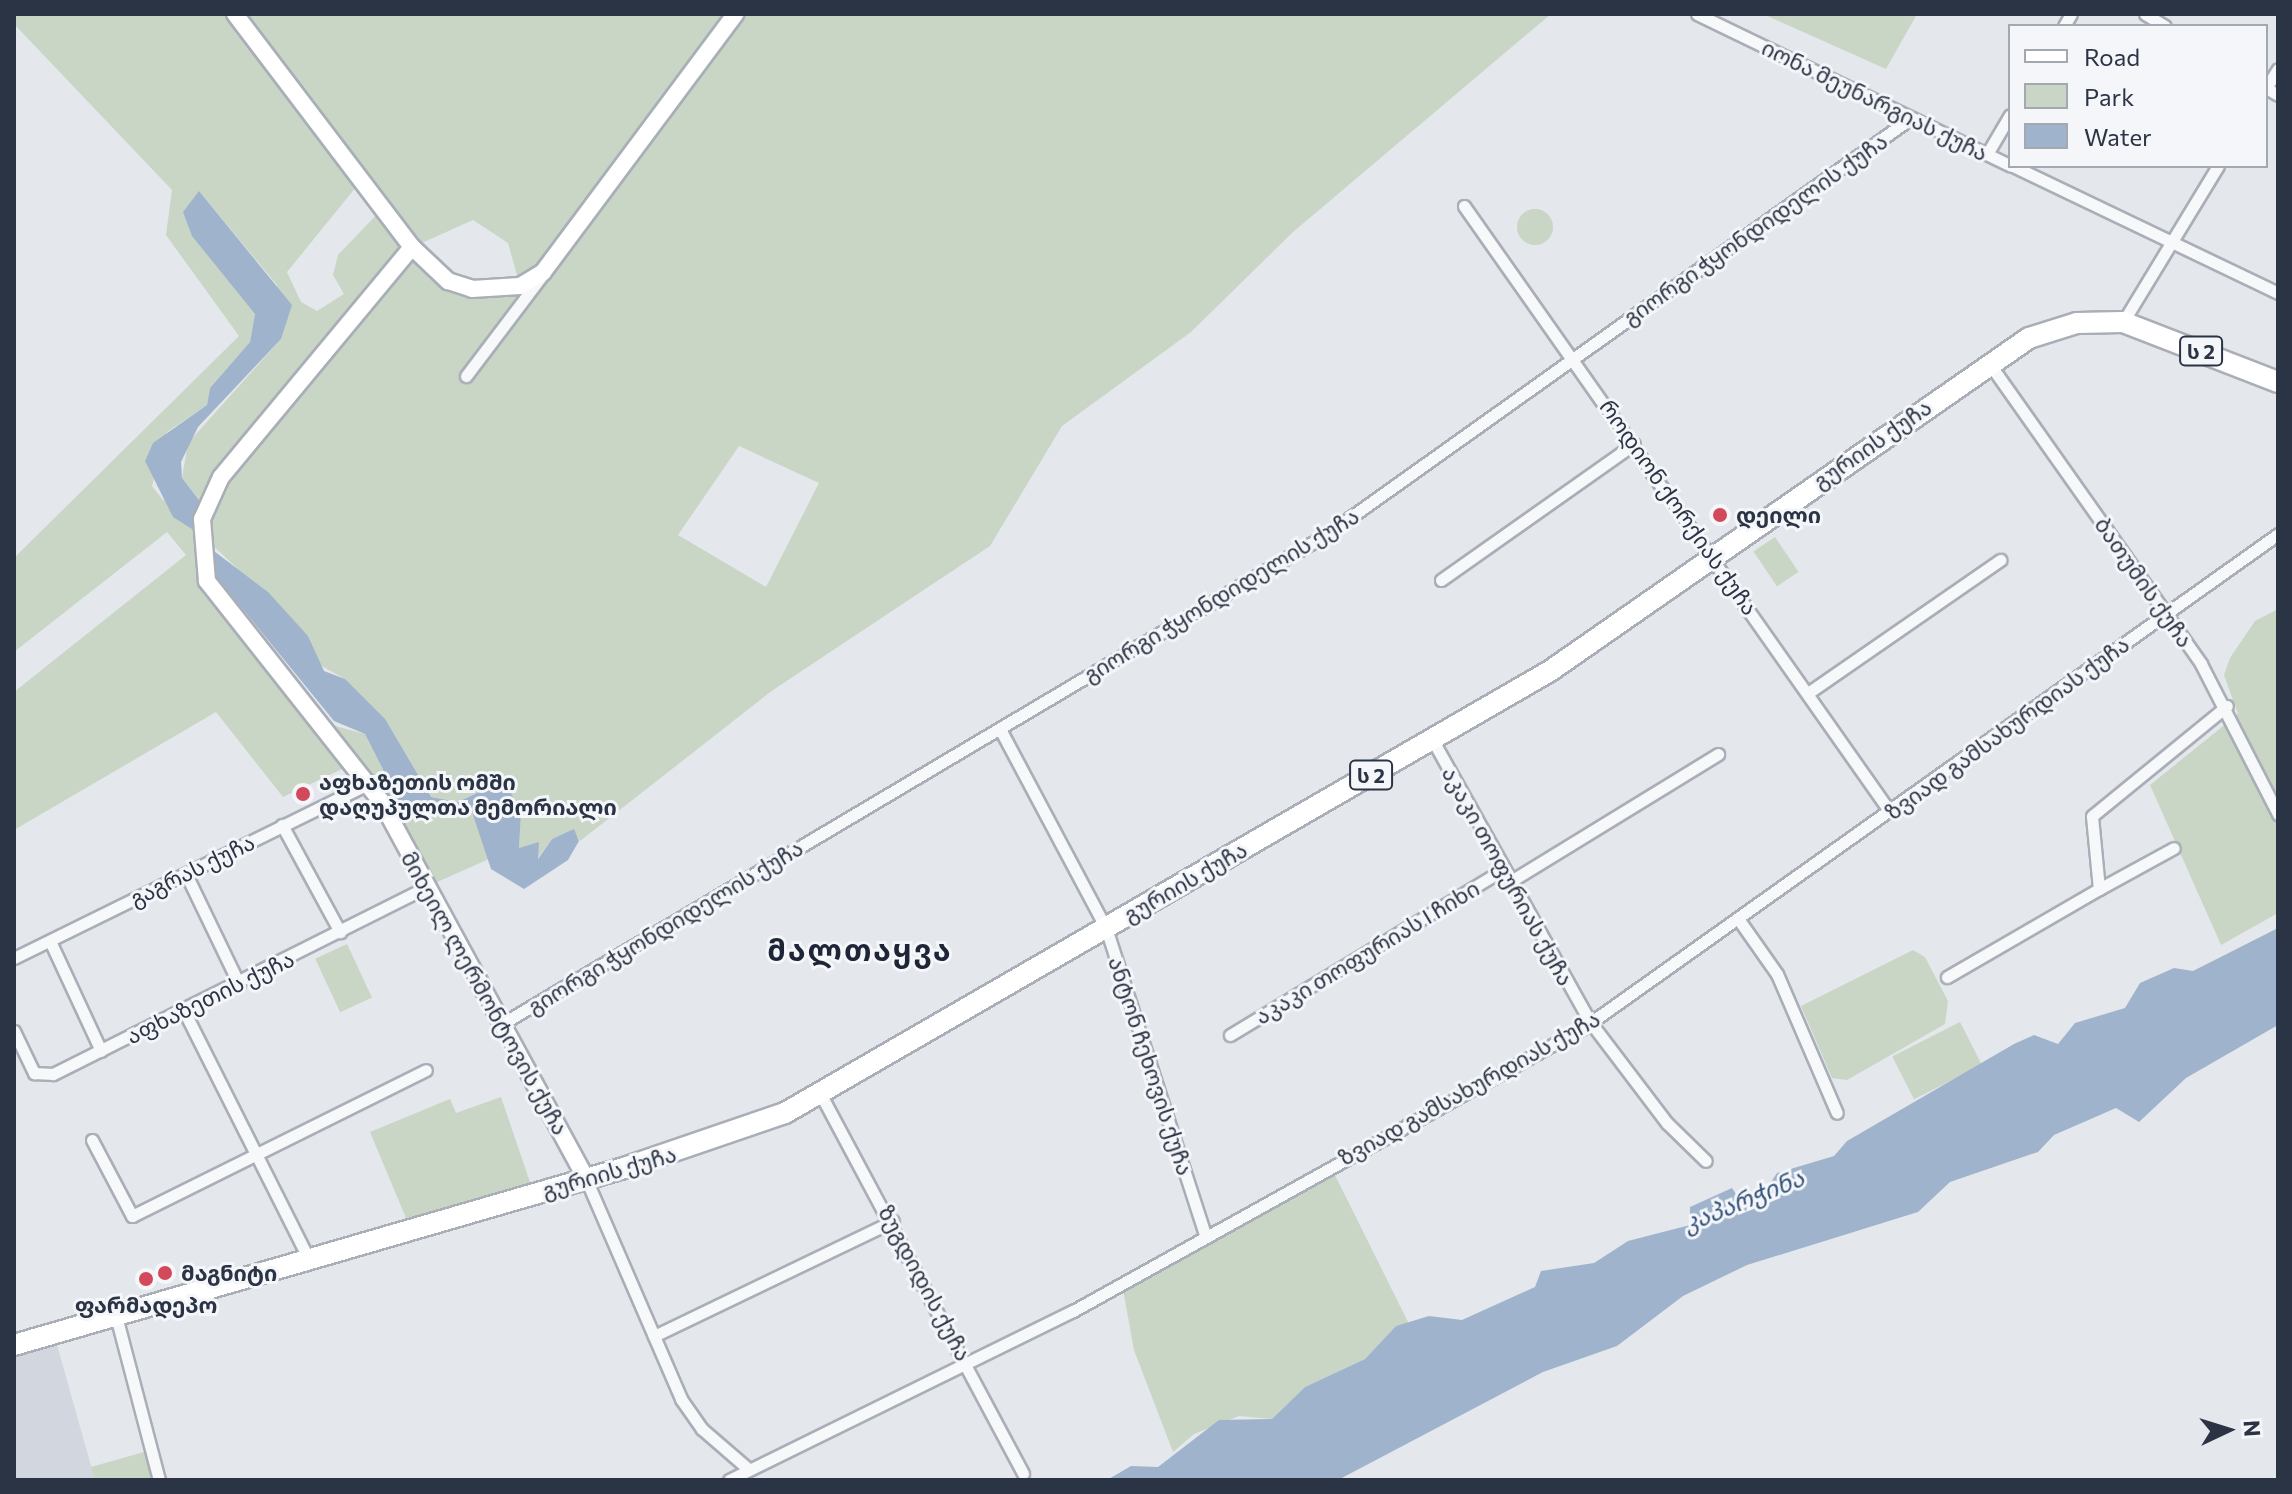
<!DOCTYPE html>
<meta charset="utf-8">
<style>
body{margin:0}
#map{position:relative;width:2292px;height:1494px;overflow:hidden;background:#e4e7ec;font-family:Commissioner,"Noto Sans Georgian",sans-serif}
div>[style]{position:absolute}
.built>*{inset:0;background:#d2d6de}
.green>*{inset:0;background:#c9d6c5;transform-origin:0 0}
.round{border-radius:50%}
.water>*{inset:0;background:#9fb4cc}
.roads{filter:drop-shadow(2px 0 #a9aeb7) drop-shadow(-2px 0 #a9aeb7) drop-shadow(0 2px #a9aeb7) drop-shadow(0 -2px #a9aeb7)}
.street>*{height:11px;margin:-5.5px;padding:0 5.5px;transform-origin:5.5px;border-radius:5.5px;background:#f7f8fa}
.secondary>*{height:16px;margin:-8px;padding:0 8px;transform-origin:8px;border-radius:8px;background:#fff}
.highway>*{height:20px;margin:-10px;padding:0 10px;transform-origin:10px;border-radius:10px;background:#fff}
.dots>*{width:22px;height:22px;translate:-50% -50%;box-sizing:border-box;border:4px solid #f4f6f9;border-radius:50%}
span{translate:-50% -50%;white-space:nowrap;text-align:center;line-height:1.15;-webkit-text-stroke:6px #f4f6f9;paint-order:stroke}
.shield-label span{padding:2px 6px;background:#f4f6f9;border:2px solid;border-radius:6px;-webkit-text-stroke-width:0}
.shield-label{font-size:20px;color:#2b3445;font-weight:700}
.street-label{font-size:22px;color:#2b3445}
.poi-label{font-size:22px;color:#2b3445;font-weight:700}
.left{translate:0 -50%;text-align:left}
.water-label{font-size:24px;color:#34527a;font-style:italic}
.district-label{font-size:30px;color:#1d2536;font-weight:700;letter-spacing:2px}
.frame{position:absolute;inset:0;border:16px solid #2b3445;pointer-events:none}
.legend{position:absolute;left:2008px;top:24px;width:260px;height:144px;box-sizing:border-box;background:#f4f6f9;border:2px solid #a4a8b1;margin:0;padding:10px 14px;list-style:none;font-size:24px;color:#2b3445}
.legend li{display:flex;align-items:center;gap:16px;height:40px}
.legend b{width:40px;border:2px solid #a4a8b1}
.north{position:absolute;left:2188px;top:1390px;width:80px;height:80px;-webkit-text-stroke:6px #f4f6f9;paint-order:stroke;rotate:86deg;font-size:22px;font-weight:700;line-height:32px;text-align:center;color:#2b3445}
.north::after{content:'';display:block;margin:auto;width:28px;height:36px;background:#2b3445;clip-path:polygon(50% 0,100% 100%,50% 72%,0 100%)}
</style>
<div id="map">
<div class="built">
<div style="clip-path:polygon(54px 1334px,95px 1480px,14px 1480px,14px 1345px)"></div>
</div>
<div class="green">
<div style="clip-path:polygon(evenodd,14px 14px,1551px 14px,1293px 232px,1191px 332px,1062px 426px,990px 546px,773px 690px,580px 841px,573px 830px,552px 839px,537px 859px,538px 844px,519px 848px,521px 814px,494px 785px,458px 802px,431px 797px,345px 679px,318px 664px,308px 636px,204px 537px,207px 581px,324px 723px,365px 734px,403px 809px,472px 812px,489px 859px,426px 887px,355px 763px,283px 797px,216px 712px,14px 830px,14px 692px,186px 555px,167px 532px,14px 652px,14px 558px,239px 336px,166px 235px,172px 190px,14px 24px,14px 14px,361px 181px,382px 209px,338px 255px,333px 275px,344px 294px,317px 311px,301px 302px,287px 272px,361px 181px,14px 14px,199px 191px,277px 285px,281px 339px,188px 443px,182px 478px,205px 508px,163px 500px,152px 486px,167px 432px,207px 405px,210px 388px,250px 342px,255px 314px,221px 267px,199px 191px,14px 14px,473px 220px,508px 243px,520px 286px,448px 281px,413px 247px,473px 220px,14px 14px,739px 446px,819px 483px,766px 587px,678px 535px,739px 446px)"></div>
<div style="clip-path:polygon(1763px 14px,1917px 14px,1886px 69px)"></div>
<div class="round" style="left:1517px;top:209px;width:36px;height:36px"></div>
<div style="left:1775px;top:537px;width:42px;height:26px;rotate:56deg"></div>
<div style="clip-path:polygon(2278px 609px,2278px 913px,2221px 945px,2150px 785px,2238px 714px,2224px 675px,2230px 658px,2255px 621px)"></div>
<div style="left:347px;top:944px;width:59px;height:35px;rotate:65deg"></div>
<div style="clip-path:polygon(1913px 950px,1925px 957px,1948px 1001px,1945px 1024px,1847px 1080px,1832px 1078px,1801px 1006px)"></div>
<div style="left:1960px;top:1022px;width:48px;height:76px;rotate:63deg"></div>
<div style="clip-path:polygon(501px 1097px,534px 1194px,411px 1230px,370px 1132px,450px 1099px,456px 1113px)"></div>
<div style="clip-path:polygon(1330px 1165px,1409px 1324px,1396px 1326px,1365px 1359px,1305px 1387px,1272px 1419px,1239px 1416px,1194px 1434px,1173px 1452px,1134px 1350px,1122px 1284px)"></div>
<div style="clip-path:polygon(151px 1450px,159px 1480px,95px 1480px,91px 1467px)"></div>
</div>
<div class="water">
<div style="clip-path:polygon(199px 191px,292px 305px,281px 339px,198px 427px,181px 462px,182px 478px,205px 508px,203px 536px,173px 517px,145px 461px,153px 443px,207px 405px,210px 388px,250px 342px,255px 314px,192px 236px,183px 212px)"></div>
<div style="clip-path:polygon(210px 548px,268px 592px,308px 636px,324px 671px,345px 679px,385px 719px,431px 797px,458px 802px,494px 785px,509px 789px,521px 814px,519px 848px,539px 842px,538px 859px,552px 839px,574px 829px,579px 841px,568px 860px,524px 889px,491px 869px,472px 812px,403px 809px,365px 734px,334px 721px,215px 575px)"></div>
<div style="clip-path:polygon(2278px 928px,2278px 1025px,2186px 1078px,2139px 1122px,2116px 1108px,2054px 1135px,2038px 1152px,1950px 1182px,1918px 1212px,1747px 1265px,1683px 1296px,1617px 1346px,1543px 1372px,1338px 1480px,1107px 1480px,1131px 1466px,1158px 1467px,1219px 1420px,1272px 1419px,1305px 1387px,1365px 1359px,1396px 1326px,1429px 1316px,1462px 1320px,1535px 1287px,1541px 1271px,1594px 1263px,1628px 1241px,1690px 1225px,1690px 1207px,1732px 1188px,1741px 1202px,1765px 1191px,1777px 1173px,1834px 1156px,1847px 1141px,2014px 1044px,2034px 1035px,2058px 1044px,2075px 1023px,2125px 1008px,2140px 983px,2174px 968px,2193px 971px)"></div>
</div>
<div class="roads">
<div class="street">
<div style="left:1697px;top:14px;width:348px;rotate:25.8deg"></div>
<div style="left:2145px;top:14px;width:23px;rotate:31deg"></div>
<div style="left:2064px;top:26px;width:14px;rotate:-60deg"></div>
<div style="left:2266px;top:88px;width:22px;rotate:-58deg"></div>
<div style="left:2266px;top:88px;width:14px;rotate:30deg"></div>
<div style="left:1987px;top:154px;width:45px;rotate:-59.5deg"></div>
<div style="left:2013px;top:166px;width:294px;rotate:25.6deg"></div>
<div style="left:1464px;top:206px;width:741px;rotate:54.89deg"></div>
<div style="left:2123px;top:322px;width:183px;rotate:-58.7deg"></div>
<div style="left:1989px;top:363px;width:368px;rotate:54.8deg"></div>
<div style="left:2201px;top:664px;width:169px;rotate:62.8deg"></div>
<div style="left:466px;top:376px;width:124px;rotate:-52.9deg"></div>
<div style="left:1441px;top:580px;width:236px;rotate:-35.2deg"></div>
<div style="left:1808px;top:693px;width:234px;rotate:-34.7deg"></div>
<div style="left:1000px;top:729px;width:225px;rotate:62deg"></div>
<div style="left:1106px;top:928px;width:325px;rotate:72.1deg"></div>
<div style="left:1432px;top:739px;width:325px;rotate:60.8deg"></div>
<div style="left:1591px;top:1023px;width:126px;rotate:52.8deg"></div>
<div style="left:1667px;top:1123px;width:54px;rotate:44.3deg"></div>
<div style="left:282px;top:825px;width:122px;rotate:61.5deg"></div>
<div style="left:186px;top:874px;width:122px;rotate:64.3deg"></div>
<div style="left:1511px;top:881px;width:243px;rotate:-31.5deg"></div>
<div style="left:2099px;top:889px;width:85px;rotate:-28.7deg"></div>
<div style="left:1739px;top:920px;width:66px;rotate:54.9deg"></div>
<div style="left:1777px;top:974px;width:151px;rotate:66.7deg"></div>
<div style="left:50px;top:941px;width:121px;rotate:65.1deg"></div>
<div style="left:14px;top:958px;width:396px;rotate:-26.2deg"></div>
<div style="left:1947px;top:977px;width:176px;rotate:-30.1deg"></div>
<div style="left:2099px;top:889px;width:73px;rotate:-95.5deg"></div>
<div style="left:2092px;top:816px;width:174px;rotate:-39.2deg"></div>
<div style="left:184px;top:1011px;width:278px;rotate:63.3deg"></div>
<div style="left:500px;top:1025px;width:962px;rotate:-30.7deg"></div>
<div style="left:1327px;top:534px;width:717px;rotate:-35.46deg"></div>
<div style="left:14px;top:1031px;width:47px;rotate:64.5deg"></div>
<div style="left:34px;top:1073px;width:19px;rotate:3deg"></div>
<div style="left:53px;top:1074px;width:417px;rotate:-26.6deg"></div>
<div style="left:1230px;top:1035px;width:320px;rotate:-31.2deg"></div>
<div style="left:821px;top:1095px;width:429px;rotate:61.9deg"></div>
<div style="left:92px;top:1140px;width:86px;rotate:62.2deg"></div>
<div style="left:132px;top:1216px;width:328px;rotate:-26.4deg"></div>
<div style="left:586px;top:1179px;width:240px;rotate:66.6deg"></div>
<div style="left:681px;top:1399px;width:37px;rotate:55deg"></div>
<div style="left:702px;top:1429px;width:58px;rotate:40.8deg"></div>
<div style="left:116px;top:1316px;width:170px;rotate:75.3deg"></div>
<div style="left:654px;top:1336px;width:265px;rotate:-25.7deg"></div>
<div style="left:729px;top:1480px;width:383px;rotate:-26.2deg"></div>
<div style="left:1073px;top:1311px;width:583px;rotate:-29.03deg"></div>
<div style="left:1583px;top:1028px;width:853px;rotate:-35.4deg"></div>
</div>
<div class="secondary">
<div style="left:235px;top:14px;width:293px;rotate:52.8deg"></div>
<div style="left:412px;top:247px;width:299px;rotate:129.7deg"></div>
<div style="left:221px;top:477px;width:46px;rotate:114.3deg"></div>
<div style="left:202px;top:519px;width:62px;rotate:85.4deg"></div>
<div style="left:207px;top:581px;width:280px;rotate:51.7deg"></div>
<div style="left:381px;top:801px;width:430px;rotate:61.5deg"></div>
<div style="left:412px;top:247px;width:50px;rotate:43.4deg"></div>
<div style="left:448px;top:281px;width:25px;rotate:18deg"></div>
<div style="left:472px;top:289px;width:48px;rotate:-3.6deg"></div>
<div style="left:520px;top:286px;width:27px;rotate:-31deg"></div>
<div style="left:543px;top:272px;width:322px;rotate:-53.3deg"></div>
</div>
<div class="highway">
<div style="left:14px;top:1345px;width:635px;rotate:-16.18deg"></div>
<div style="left:624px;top:1168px;width:170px;rotate:-18.9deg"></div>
<div style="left:785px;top:1113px;width:884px;rotate:-30.02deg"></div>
<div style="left:1550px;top:671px;width:583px;rotate:-34.81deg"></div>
<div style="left:2029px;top:338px;width:50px;rotate:-17.4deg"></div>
<div style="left:2077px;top:323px;width:46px;rotate:-1.2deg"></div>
<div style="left:2123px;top:322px;width:166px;rotate:21.2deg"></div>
</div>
</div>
<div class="dots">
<div style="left:1720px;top:515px;background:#d1495b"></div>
<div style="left:303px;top:794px;background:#d1495b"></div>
<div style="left:165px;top:1273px;background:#d1495b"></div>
<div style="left:146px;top:1279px;background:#d1495b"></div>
</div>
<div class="shield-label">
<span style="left:2201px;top:351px">ს 2</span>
<span style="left:1371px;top:775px">ს 2</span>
</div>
<div class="street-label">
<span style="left:1875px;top:100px;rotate:26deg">იონა მეუნარგიას ქუჩა</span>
<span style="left:1755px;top:229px;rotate:-35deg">გიორგი ჭყონდიდელის ქუჩა</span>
<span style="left:1872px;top:444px;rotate:-35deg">გურიის ქუჩა</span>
<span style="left:1679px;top:507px;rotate:55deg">როდიონ ქორქიას ქუჩა</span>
<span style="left:2144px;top:582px;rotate:55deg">ბათუმის ქუჩა</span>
<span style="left:1221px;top:595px;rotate:-31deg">გიორგი ჭყონდიდელის ქუჩა</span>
<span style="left:2007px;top:728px;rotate:-36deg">ზვიად გამსახურდიას ქუჩა</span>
<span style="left:192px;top:870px;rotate:-26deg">გაგრას ქუჩა</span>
<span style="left:1508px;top:876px;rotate:61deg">აკაკი თოფურიას ქუჩა</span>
<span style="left:1185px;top:882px;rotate:-30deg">გურიის ქუჩა</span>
<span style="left:665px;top:927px;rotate:-31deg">გიორგი ჭყონდიდელის ქუჩა</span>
<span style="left:1367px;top:952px;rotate:-31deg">აკაკი თოფურიას I ჩიხი</span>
<span style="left:485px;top:993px;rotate:61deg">მიხეილ ლერმონტოვის ქუჩა</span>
<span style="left:210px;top:997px;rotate:-26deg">აფხაზეთის ქუჩა</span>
<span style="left:1151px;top:1066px;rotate:72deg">ანტონ ჩეხოვის ქუჩა</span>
<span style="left:1469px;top:1088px;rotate:-29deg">ზვიად გამსახურდიას ქუჩა</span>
<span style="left:609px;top:1172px;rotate:-16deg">გურიის ქუჩა</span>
<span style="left:925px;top:1283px;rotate:62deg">ზუგდიდის ქუჩა</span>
</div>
<div class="poi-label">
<span class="left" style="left:1736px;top:515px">დეილი</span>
<span class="left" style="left:319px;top:794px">აფხაზეთის ომში<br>დაღუპულთა მემორიალი</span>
<span class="left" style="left:181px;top:1273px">მაგნიტი</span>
<span style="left:146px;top:1305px">ფარმადეპო</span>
</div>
<div class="water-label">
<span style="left:1743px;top:1200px;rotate:-22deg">კაპარჭინა</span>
</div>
<div class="district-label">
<span style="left:860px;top:949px">მალთაყვა</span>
</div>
<div class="frame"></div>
<ul class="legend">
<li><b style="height:10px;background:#fff"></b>Road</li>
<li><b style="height:22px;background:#c9d6c5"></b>Park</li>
<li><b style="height:22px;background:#9fb4cc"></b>Water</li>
</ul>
<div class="north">N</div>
</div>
